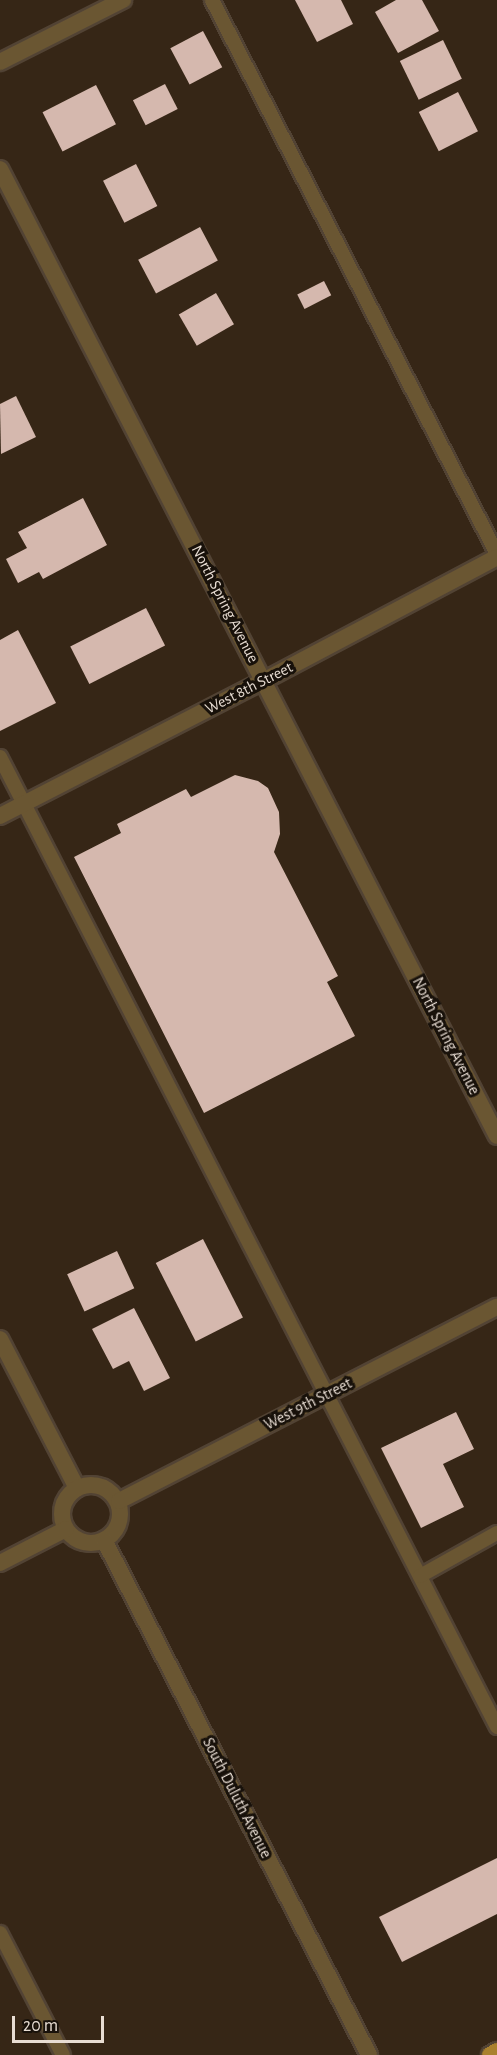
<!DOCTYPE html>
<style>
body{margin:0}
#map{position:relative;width:497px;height:2055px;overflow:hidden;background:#362616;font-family:"Alegreya Sans",sans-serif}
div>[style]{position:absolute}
.building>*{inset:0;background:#d5b8ae;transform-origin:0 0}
.roads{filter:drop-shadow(2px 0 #524334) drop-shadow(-2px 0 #524334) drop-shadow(0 2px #524334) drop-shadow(0 -2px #524334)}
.service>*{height:14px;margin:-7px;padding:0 7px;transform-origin:7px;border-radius:7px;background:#6a5632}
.minor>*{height:16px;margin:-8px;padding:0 8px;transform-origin:8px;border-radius:8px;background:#6a5632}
.minor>.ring{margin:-8px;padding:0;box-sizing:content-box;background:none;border:16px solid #6a5632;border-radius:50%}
.tertiary>*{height:16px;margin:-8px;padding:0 8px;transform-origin:8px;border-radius:8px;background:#6a5632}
.primary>*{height:16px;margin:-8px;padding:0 8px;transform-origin:8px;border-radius:8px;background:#aa812e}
span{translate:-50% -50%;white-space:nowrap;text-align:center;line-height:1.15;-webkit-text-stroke:6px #18110a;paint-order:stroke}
.street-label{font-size:16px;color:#e8ddd3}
.scale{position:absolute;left:12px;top:2016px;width:92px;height:27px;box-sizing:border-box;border:3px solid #e8ddd3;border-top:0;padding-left:8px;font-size:18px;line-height:21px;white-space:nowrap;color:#e8ddd3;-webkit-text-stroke:4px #18110a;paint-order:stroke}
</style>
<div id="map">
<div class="building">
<div style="clip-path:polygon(295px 0,341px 0,353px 24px,317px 42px)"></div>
<div style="clip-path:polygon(396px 0,422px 0,439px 31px,398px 53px,375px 12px)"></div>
<div style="left:203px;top:31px;width:41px;height:37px;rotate:62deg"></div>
<div style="left:443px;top:40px;width:43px;height:48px;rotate:64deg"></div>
<div style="left:165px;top:84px;width:28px;height:36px;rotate:63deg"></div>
<div style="left:96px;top:85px;width:44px;height:60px;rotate:63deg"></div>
<div style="left:458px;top:92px;width:44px;height:44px;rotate:63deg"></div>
<div style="left:136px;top:164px;width:47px;height:37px;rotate:63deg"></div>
<div style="left:200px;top:227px;width:38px;height:70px;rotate:62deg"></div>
<div style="left:324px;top:281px;width:16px;height:30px;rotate:63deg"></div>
<div style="left:216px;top:293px;width:36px;height:43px;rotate:60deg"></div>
<div style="clip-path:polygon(16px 396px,36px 437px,1px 454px,0 404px)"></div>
<div style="clip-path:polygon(83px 498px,107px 545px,43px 579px,39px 572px,18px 583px,6px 559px,27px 548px,18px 532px)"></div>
<div style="left:146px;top:608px;width:42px;height:85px;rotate:63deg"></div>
<div style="clip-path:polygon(18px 630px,56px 703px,0 731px,0 640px)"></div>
<div style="clip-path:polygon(235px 775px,258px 781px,268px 788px,279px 812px,280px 834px,274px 852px,338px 976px,327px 982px,355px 1036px,204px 1113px,74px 857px,121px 833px,117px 824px,186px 789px,191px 797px)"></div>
<div style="left:203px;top:1239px;width:88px;height:53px;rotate:63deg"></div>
<div style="left:117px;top:1251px;width:41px;height:55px;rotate:65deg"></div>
<div style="clip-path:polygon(134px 1308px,170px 1378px,144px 1391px,129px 1361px,113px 1369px,92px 1329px)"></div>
<div style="clip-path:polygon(456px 1412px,474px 1449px,443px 1464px,464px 1507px,421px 1528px,381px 1448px)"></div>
<div style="clip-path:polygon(497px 1858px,497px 1914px,402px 1962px,379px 1917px)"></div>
</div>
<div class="roads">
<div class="service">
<div style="left:212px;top:0;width:623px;rotate:62.78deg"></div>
<div style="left:0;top:757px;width:1090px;rotate:62.87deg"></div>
<div style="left:420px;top:1576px;width:88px;rotate:-29.2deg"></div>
<div style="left:0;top:1933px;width:137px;rotate:62.7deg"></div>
</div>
<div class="minor">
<div style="left:0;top:62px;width:138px;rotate:-26.8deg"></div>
<div style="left:0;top:169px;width:1087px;rotate:62.8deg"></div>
<div style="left:0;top:1339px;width:168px;rotate:62.7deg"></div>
<div class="ring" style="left:62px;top:1485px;width:42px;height:42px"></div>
<div style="left:119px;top:1501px;width:425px;rotate:-27.2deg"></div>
<div style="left:104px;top:1540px;width:579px;rotate:62.77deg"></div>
<div style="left:0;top:1563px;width:74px;rotate:-27.3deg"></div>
</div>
<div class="tertiary">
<div style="left:0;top:816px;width:298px;rotate:-27.2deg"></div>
<div style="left:265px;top:680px;width:263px;rotate:-27.9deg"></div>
</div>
<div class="primary">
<div style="left:490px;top:2055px;width:8px;rotate:-30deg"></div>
</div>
</div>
<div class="street-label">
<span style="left:225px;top:604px;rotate:63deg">North Spring Avenue</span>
<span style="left:249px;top:688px;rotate:-27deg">West 8th Street</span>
<span style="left:446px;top:1036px;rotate:63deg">North Spring Avenue</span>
<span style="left:308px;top:1404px;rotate:-27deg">West 9th Street</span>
<span style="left:237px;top:1798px;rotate:63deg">South Duluth Avenue</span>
</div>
<div class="scale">20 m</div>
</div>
